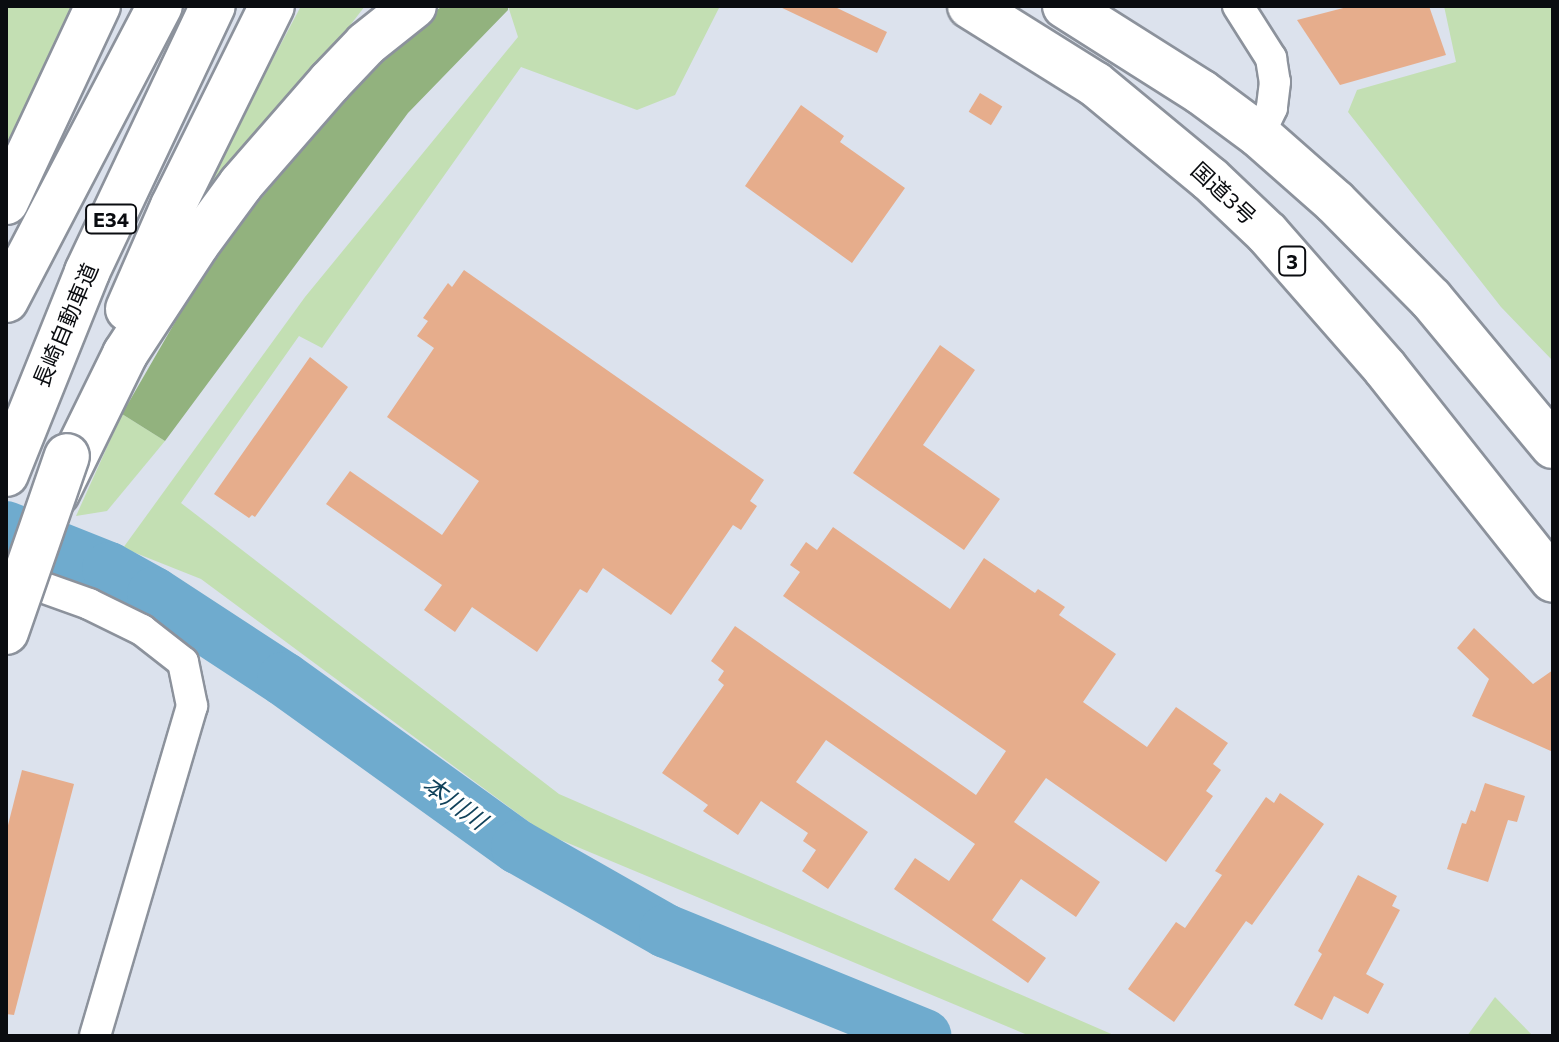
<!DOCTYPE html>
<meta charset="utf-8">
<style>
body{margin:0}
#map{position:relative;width:1559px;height:1042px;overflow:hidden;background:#dce2ed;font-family:Commissioner,"Noto Sans JP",sans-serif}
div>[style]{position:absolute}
.green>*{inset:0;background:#c3dfb3}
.forest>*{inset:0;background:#92b27e}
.river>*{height:54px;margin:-27px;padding:0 27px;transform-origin:27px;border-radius:27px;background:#6fabce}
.building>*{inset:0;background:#e6ad8c;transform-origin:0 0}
.roads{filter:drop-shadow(2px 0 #8c929c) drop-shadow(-2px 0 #8c929c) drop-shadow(0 2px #8c929c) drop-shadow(0 -2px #8c929c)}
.minor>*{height:30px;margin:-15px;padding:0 15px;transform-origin:15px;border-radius:15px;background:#fff}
.trunk>*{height:44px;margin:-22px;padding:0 22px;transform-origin:22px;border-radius:22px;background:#fff}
.motorway>*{height:44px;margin:-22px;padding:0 22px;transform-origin:22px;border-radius:22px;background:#fff}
.bridges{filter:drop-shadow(2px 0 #8c929c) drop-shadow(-2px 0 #8c929c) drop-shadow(0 2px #8c929c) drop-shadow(0 -2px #8c929c)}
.motorway-bridge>*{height:44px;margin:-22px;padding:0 22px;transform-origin:22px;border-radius:22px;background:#fff}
span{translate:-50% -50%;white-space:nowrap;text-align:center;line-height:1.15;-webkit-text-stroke:6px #fff;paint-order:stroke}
.shield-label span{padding:2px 6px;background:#fff;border:2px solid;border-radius:6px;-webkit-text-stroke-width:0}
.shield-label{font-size:20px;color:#0a0c10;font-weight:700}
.street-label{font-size:22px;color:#0a0c10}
.water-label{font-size:24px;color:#11425b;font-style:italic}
.frame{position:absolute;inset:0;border:8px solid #0a0c10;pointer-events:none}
</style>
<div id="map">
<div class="green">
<div style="clip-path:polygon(6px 6px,81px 6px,6px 169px)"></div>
<div style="clip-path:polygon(301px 6px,365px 6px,309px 79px,185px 225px)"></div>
<div style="clip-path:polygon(508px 6px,720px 6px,675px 95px,637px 110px,521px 67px,322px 348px,299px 336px,181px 503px,559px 794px,1116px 1036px,1030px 1036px,544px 833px,201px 579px,123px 548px,305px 297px,518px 37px)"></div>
<div style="clip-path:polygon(1444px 6px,1553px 6px,1553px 361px,1501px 307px,1348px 112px,1357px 90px,1456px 62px)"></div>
<div style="clip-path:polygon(122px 414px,165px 441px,107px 511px,76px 516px)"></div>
<div style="clip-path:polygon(1495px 997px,1533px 1036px,1467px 1036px)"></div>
</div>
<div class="forest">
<div style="clip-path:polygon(444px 6px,508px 6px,508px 10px,408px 113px,165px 441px,122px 414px,212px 258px,339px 104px,432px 12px)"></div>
</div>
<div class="river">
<div style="left:6px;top:528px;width:111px;rotate:21.7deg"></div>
<div style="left:109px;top:569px;width:51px;rotate:29.1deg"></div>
<div style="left:154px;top:594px;width:155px;rotate:33.2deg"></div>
<div style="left:284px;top:679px;width:288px;rotate:35.7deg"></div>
<div style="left:518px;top:847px;width:170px;rotate:29.6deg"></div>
<div style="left:666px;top:931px;width:279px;rotate:22.1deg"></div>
</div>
<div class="building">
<div style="clip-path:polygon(778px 6px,833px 6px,887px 32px,877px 53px)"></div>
<div style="clip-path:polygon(1351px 6px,1429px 6px,1446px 55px,1340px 85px,1297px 20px)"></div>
<div style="left:980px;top:93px;width:26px;height:22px;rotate:31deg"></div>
<div style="clip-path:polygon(801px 105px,844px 136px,840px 142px,905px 188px,852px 263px,745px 186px)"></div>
<div style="clip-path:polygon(464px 270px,764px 480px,750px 501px,757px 506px,741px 530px,733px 525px,671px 615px,603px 568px,587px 593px,580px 589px,537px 652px,472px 607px,455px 632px,424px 610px,442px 585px,326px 504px,350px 471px,442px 535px,479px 481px,387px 417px,434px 348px,417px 336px,428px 321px,423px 318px,448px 283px,452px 287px)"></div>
<div style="clip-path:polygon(940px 345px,975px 370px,923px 445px,1000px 499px,964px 550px,853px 473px)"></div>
<div style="clip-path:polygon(310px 357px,348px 387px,255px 517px,252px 515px,249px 518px,214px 494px)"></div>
<div style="clip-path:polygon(833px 527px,950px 609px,984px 558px,1035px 593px,1038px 589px,1065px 607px,1059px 615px,1116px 654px,1083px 702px,1147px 747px,1176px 707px,1228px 743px,1213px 764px,1221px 770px,1206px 791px,1213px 796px,1166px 862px,1046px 778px,1014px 822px,1100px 882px,1076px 917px,1021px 879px,992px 920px,1046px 958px,1028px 983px,894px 889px,915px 858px,949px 881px,975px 844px,826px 740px,796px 782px,868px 832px,828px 889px,802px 871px,816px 850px,803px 841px,808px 833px,761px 801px,738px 835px,703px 811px,708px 805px,662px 773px,724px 685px,718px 680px,724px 671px,711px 661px,735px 626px,976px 795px,1006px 751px,783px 596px,800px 572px,790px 565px,806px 542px,817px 550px)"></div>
<div style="clip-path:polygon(1474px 628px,1533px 684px,1553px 670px,1553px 752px,1472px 716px,1489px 679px,1457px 648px)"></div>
<div style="clip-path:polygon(22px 770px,74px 784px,14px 1015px,6px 1014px,6px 833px)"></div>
<div style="clip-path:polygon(1485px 783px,1525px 796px,1517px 822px,1508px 820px,1488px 882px,1447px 869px,1462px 823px,1466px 824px,1471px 810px,1475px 812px)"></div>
<div style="clip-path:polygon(1280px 793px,1324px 824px,1252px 925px,1246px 921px,1174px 1022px,1128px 989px,1176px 922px,1185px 928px,1222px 875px,1215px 871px,1266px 797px,1274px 803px)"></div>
<div style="clip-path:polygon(1358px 875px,1397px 896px,1392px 906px,1400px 910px,1366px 974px,1384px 984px,1368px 1014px,1334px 996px,1322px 1020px,1294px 1005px,1322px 954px,1318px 951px)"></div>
</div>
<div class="roads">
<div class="minor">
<div style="left:1238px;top:6px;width:62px;rotate:57.6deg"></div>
<div style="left:1271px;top:58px;width:24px;rotate:81deg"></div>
<div style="left:1275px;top:82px;width:26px;rotate:97deg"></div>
<div style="left:1272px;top:108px;width:30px;rotate:116deg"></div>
<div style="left:8px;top:575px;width:86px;rotate:19.7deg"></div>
<div style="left:89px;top:604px;width:59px;rotate:26.1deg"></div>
<div style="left:142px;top:630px;width:52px;rotate:38deg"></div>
<div style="left:183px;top:662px;width:45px;rotate:78.4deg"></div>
<div style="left:192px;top:706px;width:344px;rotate:106.4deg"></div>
</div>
<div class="trunk">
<div style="left:970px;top:6px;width:147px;rotate:32deg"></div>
<div style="left:1095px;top:84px;width:149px;rotate:39.6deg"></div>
<div style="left:1210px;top:179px;width:79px;rotate:43.5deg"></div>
<div style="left:1267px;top:233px;width:179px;rotate:48.8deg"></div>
<div style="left:1385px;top:368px;width:270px;rotate:51.6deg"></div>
<div style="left:1065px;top:6px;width:161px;rotate:32.3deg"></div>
<div style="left:1201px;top:92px;width:72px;rotate:36.6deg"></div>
<div style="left:1259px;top:135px;width:101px;rotate:41.4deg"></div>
<div style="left:1335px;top:202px;width:136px;rotate:45.3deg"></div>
<div style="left:1431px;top:299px;width:191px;rotate:50.3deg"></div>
</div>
<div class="motorway">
<div style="left:6px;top:202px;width:217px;rotate:-64.9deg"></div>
<div style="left:6px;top:300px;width:332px;rotate:-62.4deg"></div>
<div style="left:128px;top:309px;width:112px;rotate:-66.4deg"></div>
<div style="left:173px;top:206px;width:223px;rotate:-63.7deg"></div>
<div style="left:6px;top:474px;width:218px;rotate:-68.1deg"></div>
<div style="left:87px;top:272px;width:294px;rotate:-64.7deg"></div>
<div style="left:57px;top:493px;width:155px;rotate:-63.9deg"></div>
<div style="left:125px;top:354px;width:131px;rotate:-56.8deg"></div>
<div style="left:197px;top:244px;width:74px;rotate:-53.7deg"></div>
<div style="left:241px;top:184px;width:135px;rotate:-48.9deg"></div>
<div style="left:330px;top:82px;width:52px;rotate:-46.5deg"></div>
<div style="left:366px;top:44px;width:61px;rotate:-38.4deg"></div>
</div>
</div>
<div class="bridges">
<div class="motorway-bridge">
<div style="left:6px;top:632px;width:186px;rotate:-70.9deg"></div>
</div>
</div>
<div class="shield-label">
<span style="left:111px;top:219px">E34</span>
<span style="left:1292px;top:261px">3</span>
</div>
<div class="street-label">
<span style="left:1224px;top:193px;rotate:43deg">国道3号</span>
<span style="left:65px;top:325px;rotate:-67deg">長崎自動車道</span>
</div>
<div class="water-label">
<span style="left:455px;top:802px;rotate:36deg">本川川</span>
</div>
<div class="frame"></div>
</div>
